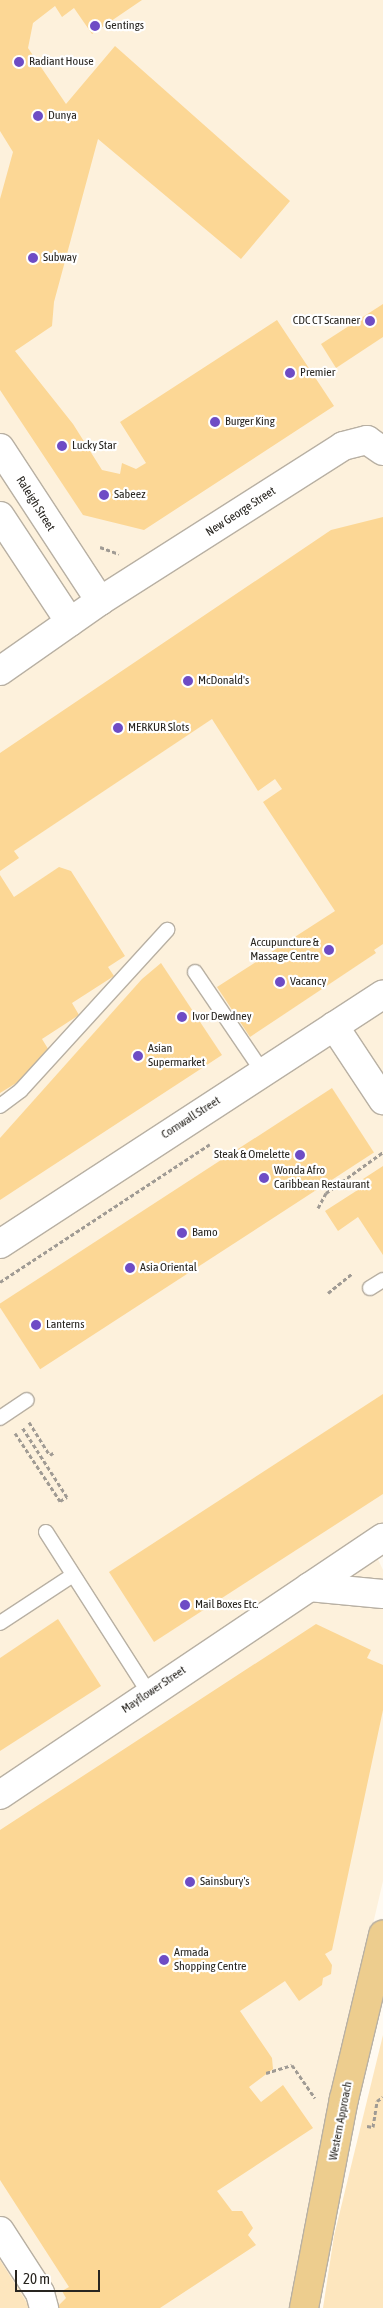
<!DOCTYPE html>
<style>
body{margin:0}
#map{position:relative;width:383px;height:2308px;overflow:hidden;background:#fffaf1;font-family:"Asap Condensed",sans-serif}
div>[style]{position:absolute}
.built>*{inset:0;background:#fdf1dc}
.green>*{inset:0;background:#fde6be}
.building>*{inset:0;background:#fcd795;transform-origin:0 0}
.path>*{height:3px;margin-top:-1.5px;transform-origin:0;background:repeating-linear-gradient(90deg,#a09b94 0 4px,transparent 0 6.5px)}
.roads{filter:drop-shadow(1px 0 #b8b0a3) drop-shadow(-1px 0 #b8b0a3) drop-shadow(0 1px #b8b0a3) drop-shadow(0 -1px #b8b0a3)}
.lane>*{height:14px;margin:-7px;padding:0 7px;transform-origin:7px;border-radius:7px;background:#fff}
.street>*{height:28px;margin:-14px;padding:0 14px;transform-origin:14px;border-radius:14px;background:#fff}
.primary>*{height:28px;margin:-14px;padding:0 14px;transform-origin:14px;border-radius:14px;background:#edcd8e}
.dots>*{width:14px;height:14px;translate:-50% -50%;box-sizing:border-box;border:2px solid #fff;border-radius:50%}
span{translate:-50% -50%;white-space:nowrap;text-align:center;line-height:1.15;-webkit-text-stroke:4.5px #fff;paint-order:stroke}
.poi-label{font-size:12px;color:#282520}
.left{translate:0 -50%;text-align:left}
.right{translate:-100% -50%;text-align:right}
.street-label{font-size:12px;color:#282520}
.scale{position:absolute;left:15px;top:2270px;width:85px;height:22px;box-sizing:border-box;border:2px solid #282520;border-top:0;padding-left:6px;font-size:15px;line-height:18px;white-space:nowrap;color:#282520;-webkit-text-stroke:4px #fff;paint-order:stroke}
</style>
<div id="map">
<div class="built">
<div style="clip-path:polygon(0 0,383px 0,383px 1546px,376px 1555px,383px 1570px,383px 1881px,318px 2161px,294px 2308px,0 2308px)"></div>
</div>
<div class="green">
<div style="clip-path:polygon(383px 2035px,383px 2308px,323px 2308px,334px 2236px)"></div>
<div style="clip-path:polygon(0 2260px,30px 2308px,0 2308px)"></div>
</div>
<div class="building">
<div style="clip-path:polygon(0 0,142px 0,92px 34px,74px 8px,62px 17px,55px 6px,33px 23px,28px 48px,66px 104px,115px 46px,290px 201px,241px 259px,98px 139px,54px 302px,52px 326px,15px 351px,73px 424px,102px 470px,120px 474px,122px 463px,136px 469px,146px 463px,120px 422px,277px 320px,334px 406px,144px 530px,83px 515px,0 390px,0 199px,13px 152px,0 131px)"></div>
<div style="clip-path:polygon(383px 304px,383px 337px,336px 368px,321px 344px)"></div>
<div style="clip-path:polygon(383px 517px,383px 944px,374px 950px,376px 953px,250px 1037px,217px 987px,335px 911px,263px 802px,282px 789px,275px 779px,258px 791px,212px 719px,14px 851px,19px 858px,0 871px,0 753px,331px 530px)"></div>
<div style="clip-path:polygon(59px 867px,71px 871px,125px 956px,108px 967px,114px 976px,72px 1003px,79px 1015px,42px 1039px,50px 1052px,31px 1074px,0 1093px,0 875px,14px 897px)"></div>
<div style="clip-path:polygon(161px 963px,222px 1055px,0 1200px,0 1138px,142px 979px)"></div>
<div style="left:332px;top:1088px;width:77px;height:398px;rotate:57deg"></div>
<div style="clip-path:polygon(383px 1166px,383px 1255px,358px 1217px,338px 1231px,325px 1211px,367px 1184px,363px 1179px)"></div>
<div style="clip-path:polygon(383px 1394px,383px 1494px,154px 1642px,109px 1572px)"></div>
<div style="clip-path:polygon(58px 1619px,101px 1686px,0 1751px,0 1658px)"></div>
<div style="clip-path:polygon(316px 1624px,371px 1650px,367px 1658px,383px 1665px,383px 1710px,332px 1950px,325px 1954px,332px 1965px,331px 1974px,323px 1978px,322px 1985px,299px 2001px,285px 1981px,240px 2011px,272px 2058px,273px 2069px,249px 2087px,261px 2102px,283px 2085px,313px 2128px,217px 2191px,232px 2211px,242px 2211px,253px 2228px,248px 2235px,256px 2245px,160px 2308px,56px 2308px,66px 2298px,62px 2291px,69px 2287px,0 2180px,0 1830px)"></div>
</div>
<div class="path">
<div style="left:100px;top:547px;width:20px;rotate:20deg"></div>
<div style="left:318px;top:1208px;width:17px;rotate:-62deg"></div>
<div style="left:326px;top:1193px;width:70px;rotate:-35.7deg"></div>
<div style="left:0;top:1282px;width:251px;rotate:-33.3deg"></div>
<div style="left:328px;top:1293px;width:32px;rotate:-39deg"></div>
<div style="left:29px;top:1422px;width:39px;rotate:58deg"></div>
<div style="left:50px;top:1455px;width:4px;rotate:-34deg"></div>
<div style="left:15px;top:1433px;width:82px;rotate:56.5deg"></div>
<div style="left:60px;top:1501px;width:8px;rotate:-30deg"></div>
<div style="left:67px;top:1497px;width:83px;rotate:-122.7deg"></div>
<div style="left:266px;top:2073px;width:27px;rotate:-17deg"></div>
<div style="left:292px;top:2065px;width:40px;rotate:55.1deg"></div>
<div style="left:367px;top:2126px;width:6px;rotate:9deg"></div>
<div style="left:373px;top:2127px;width:26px;rotate:-81deg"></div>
<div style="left:377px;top:2101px;width:7px;rotate:-34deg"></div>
</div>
<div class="roads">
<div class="lane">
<div style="left:195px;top:972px;width:120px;rotate:55.9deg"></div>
<div style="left:0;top:1106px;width:26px;rotate:-37deg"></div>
<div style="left:21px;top:1090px;width:217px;rotate:-47.6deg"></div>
<div style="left:370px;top:1288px;width:15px;rotate:-32deg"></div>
<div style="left:0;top:1418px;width:32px;rotate:-34deg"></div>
<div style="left:46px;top:1532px;width:191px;rotate:57.4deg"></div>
<div style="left:0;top:1623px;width:87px;rotate:-33.3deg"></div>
</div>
<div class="street">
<div style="left:0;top:448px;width:183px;rotate:56.8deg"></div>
<div style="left:0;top:516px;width:127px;rotate:56.6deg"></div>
<div style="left:0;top:671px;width:122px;rotate:-35deg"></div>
<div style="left:100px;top:601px;width:288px;rotate:-32.5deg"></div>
<div style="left:343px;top:446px;width:25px;rotate:-14deg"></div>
<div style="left:367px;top:440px;width:19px;rotate:35deg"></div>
<div style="left:334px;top:1026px;width:89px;rotate:56.5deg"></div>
<div style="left:0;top:1244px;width:457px;rotate:-33.1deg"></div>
<div style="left:309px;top:1587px;width:74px;rotate:5.4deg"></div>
<div style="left:0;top:1795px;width:461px;rotate:-33.9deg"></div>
<div style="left:0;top:2231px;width:74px;rotate:57.2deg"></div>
<div style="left:40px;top:2293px;width:16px;rotate:75deg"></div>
</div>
<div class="primary">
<div style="left:304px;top:2308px;width:213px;rotate:-79.2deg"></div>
<div style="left:344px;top:2099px;width:169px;rotate:-76.6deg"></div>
</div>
</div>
<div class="dots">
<div style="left:95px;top:26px;background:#6e4cc5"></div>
<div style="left:19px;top:62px;background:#6e4cc5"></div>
<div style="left:38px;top:116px;background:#6e4cc5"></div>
<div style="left:33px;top:258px;background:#6e4cc5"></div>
<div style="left:370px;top:321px;background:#6e4cc5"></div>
<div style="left:290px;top:373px;background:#6e4cc5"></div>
<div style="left:215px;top:422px;background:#6e4cc5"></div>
<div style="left:62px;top:446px;background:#6e4cc5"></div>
<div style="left:104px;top:495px;background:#6e4cc5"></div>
<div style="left:188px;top:681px;background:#6e4cc5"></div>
<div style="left:118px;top:728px;background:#6e4cc5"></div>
<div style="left:329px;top:950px;background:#6e4cc5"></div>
<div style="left:280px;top:982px;background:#6e4cc5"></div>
<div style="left:182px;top:1017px;background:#6e4cc5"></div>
<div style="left:138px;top:1056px;background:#6e4cc5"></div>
<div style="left:300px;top:1155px;background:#6e4cc5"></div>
<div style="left:264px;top:1178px;background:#6e4cc5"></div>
<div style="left:182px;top:1233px;background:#6e4cc5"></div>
<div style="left:130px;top:1268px;background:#6e4cc5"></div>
<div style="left:36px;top:1325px;background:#6e4cc5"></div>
<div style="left:185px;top:1605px;background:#6e4cc5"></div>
<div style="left:190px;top:1882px;background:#6e4cc5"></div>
<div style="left:164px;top:1960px;background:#6e4cc5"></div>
</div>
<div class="poi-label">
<span class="left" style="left:105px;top:26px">Gentings</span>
<span class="left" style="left:29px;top:62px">Radiant House</span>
<span class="left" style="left:48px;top:116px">Dunya</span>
<span class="left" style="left:43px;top:258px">Subway</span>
<span class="right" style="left:360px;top:321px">CDC CT Scanner</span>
<span class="left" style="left:300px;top:373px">Premier</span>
<span class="left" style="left:225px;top:422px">Burger King</span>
<span class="left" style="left:72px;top:446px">Lucky Star</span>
<span class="left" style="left:114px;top:495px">Sabeez</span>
<span class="left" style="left:198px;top:681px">McDonald's</span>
<span class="left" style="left:128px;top:728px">MERKUR Slots</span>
<span class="right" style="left:319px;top:950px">Accupuncture &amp;<br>Massage Centre</span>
<span class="left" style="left:290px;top:982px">Vacancy</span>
<span class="left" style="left:192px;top:1017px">Ivor Dewdney</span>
<span class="left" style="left:148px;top:1056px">Asian<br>Supermarket</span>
<span class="right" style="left:290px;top:1155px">Steak &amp; Omelette</span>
<span class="left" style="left:274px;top:1178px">Wonda Afro<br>Caribbean Restaurant</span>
<span class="left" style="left:192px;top:1233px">Bamo</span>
<span class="left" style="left:140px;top:1268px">Asia Oriental</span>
<span class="left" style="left:46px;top:1325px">Lanterns</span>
<span class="left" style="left:195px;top:1605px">Mail Boxes Etc.</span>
<span class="left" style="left:200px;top:1882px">Sainsbury's</span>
<span class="left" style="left:174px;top:1960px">Armada<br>Shopping Centre</span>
</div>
<div class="street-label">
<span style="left:35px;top:504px;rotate:58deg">Raleigh Street</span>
<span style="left:241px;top:512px;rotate:-33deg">New George Street</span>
<span style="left:191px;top:1118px;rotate:-33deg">Cornwall Street</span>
<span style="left:154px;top:1690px;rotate:-34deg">Mayflower Street</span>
<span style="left:341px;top:2121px;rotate:-79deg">Western Approach</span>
</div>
<div class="scale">20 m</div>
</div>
